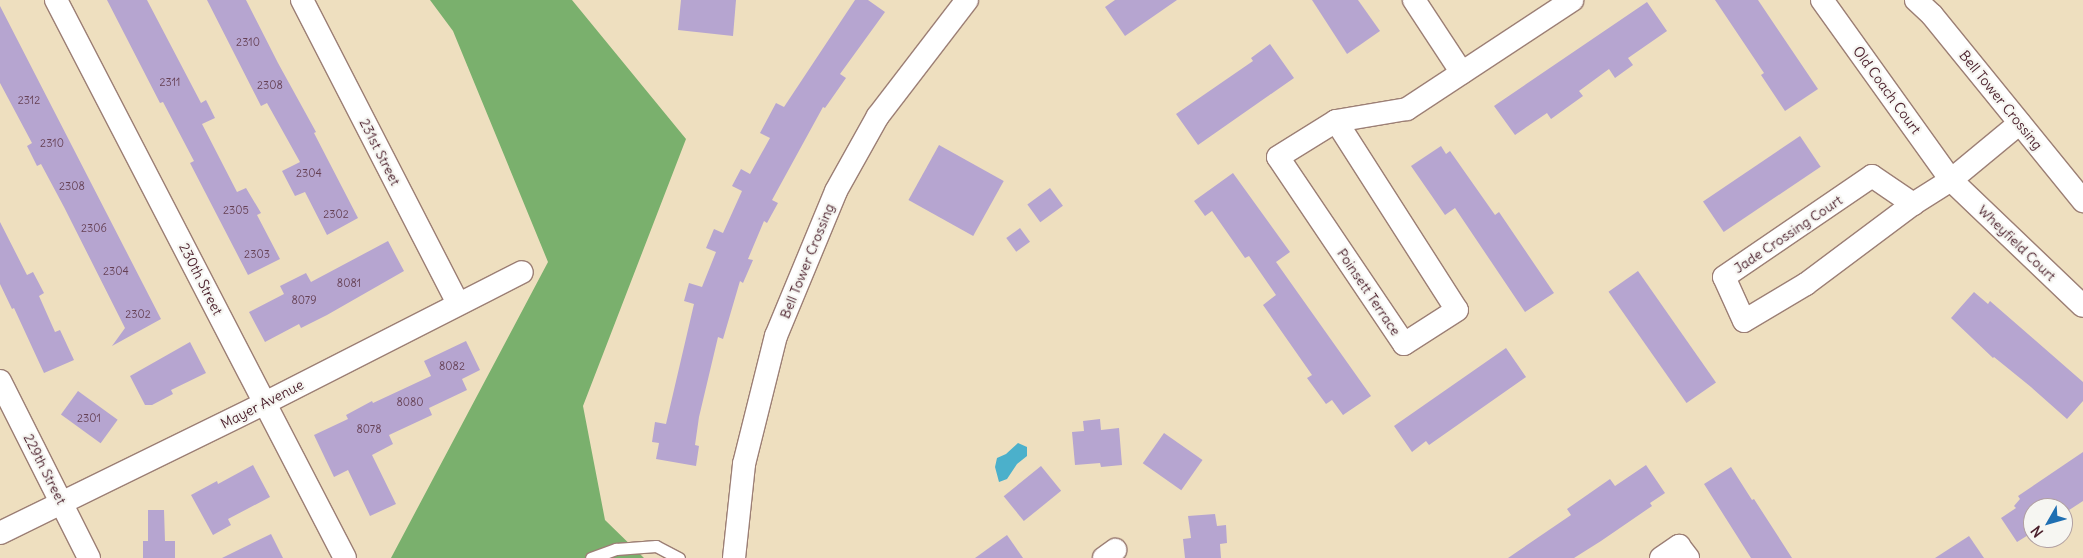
<!DOCTYPE html>
<style>
body{margin:0}
#map{position:relative;width:2083px;height:558px;overflow:hidden;background:#eedfbf;font-family:Delius,sans-serif}
div>[style]{position:absolute}
.forest>*{inset:0;background:#7ab06d}
.water>*{inset:0;background:#4bb0cb}
.building>*{inset:0;background:#b6a5d0;transform-origin:0 0}
.roads{filter:drop-shadow(1px 0 #9c7f75) drop-shadow(-1px 0 #9c7f75) drop-shadow(0 1px #9c7f75) drop-shadow(0 -1px #9c7f75)}
.service>*{height:11px;margin:-5.5px;padding:0 5.5px;transform-origin:5.5px;border-radius:5.5px;background:#fff}
.minor>*{height:22px;margin:-11px;padding:0 11px;transform-origin:11px;border-radius:11px;background:#fff}
span{translate:-50% -50%;white-space:nowrap;text-align:center;line-height:1.15;-webkit-text-stroke:4.5px #f6f6f2;paint-order:stroke}
.number-label{font-size:11px;color:#654054}
.number-label span{-webkit-text-stroke-width:0}
.street-label{font-size:14px;color:#4a1f2b}
.north{position:absolute;left:2023px;top:498px;width:50px;height:50px;box-sizing:border-box;background:#f6f6f2;border:1px solid #b1a0a2;border-radius:50%;rotate:232deg;font-size:14px;font-weight:700;line-height:20px;text-align:center;color:#4a1f2b}
.north::after{content:'';display:block;margin:auto;width:18px;height:22px;background:#1f6fb2;clip-path:polygon(50% 0,100% 100%,50% 72%,0 100%)}
</style>
<div id="map">
<div class="forest">
<div style="clip-path:polygon(430px 0,572px 0,686px 139px,583px 406px,605px 520px,644px 558px,391px 558px,548px 262px,453px 31px)"></div>
</div>
<div class="water">
<div style="clip-path:polygon(1018px 443px,1027px 447px,1027px 456px,1017px 464px,1007px 479px,999px 482px,995px 467px,997px 458px,1006px 454px)"></div>
</div>
<div class="building">
<div style="clip-path:polygon(107px 0,147px 0,201px 103px,206px 100px,215px 118px,202px 124px,237px 192px,246px 188px,261px 213px,257px 215px,280px 259px,248px 275px,190px 163px,194px 161px,163px 102px,160px 103px)"></div>
<div style="clip-path:polygon(207px 0,246px 0,278px 63px,316px 132px,314px 133px,358px 218px,327px 235px,305px 192px,295px 196px,282px 171px,300px 162px,267px 103px,261px 106px)"></div>
<div style="clip-path:polygon(681px 0,736px 0,733px 36px,678px 30px)"></div>
<div style="clip-path:polygon(855px 0,868px 0,885px 12px,840px 74px,846px 78px,825px 108px,823px 107px,772px 200px,778px 203px,767px 223px,764px 221px,748px 259px,753px 260px,743px 283px,740px 281px,723px 339px,718px 337px,699px 417px,695px 445px,699px 446px,696px 466px,656px 459px,659px 443px,652px 442px,655px 422px,666px 424px,694px 304px,684px 301px,689px 283px,702px 287px,716px 252px,706px 248px,714px 229px,723px 233px,742px 191px,732px 186px,741px 169px,750px 174px,770px 138px,760px 133px,776px 103px,784px 107px)"></div>
<div style="clip-path:polygon(1115px 0,1177px 0,1125px 36px,1105px 7px)"></div>
<div style="clip-path:polygon(1312px 0,1358px 0,1380px 31px,1347px 54px)"></div>
<div style="clip-path:polygon(1715px 0,1758px 0,1818px 89px,1785px 111px,1761px 75px,1764px 73px)"></div>
<div style="clip-path:polygon(1647px 2px,1667px 31px,1628px 58px,1633px 65px,1615px 78px,1609px 69px,1579px 91px,1583px 96px,1551px 119px,1547px 113px,1515px 135px,1494px 106px)"></div>
<div style="clip-path:polygon(0 6px,161px 319px,112px 346px,125px 328px,64px 207px,41px 164px,37px 166px,27px 146px,32px 143px,0 83px)"></div>
<div style="clip-path:polygon(1270px 44px,1294px 78px,1198px 145px,1176px 114px,1253px 61px,1251px 58px)"></div>
<div style="left:1800px;top:136px;width:37px;height:117px;rotate:56deg"></div>
<div style="left:939px;top:145px;width:74px;height:63px;rotate:29deg"></div>
<div style="clip-path:polygon(1441px 146px,1446px 154px,1450px 151px,1495px 215px,1499px 212px,1554px 293px,1525px 312px,1455px 208px,1445px 215px,1411px 166px)"></div>
<div style="clip-path:polygon(1233px 173px,1290px 252px,1276px 262px,1371px 396px,1343px 415px,1332px 400px,1326px 404px,1307px 378px,1312px 375px,1263px 305px,1276px 295px,1249px 256px,1245px 258px,1212px 211px,1205px 216px,1194px 201px)"></div>
<div style="left:1050px;top:188px;width:22px;height:28px;rotate:54deg"></div>
<div style="clip-path:polygon(0 222px,27px 275px,33px 272px,44px 293px,39px 296px,55px 332px,60px 330px,74px 360px,44px 373px,14px 308px,12px 309px,0 284px)"></div>
<div style="left:1020px;top:228px;width:17px;height:17px;rotate:54deg"></div>
<div style="clip-path:polygon(388px 241px,404px 271px,327px 315px,301px 328px,299px 324px,265px 342px,249px 312px,284px 294px,280px 286px,306px 273px,311px 282px)"></div>
<div style="left:1638px;top:271px;width:136px;height:36px;rotate:55deg"></div>
<div style="clip-path:polygon(1974px 292px,1988px 304px,1990px 301px,2083px 382px,2083px 401px,2067px 419px,2031px 387px,1994px 357px,1993px 358px,1951px 318px)"></div>
<div style="clip-path:polygon(466px 341px,480px 370px,462px 379px,467px 390px,429px 408px,432px 415px,389px 435px,393px 444px,372px 455px,396px 504px,370px 516px,348px 470px,334px 477px,314px 435px,348px 419px,346px 415px,372px 401px,373px 403px,431px 376px,424px 361px)"></div>
<div style="clip-path:polygon(190px 342px,206px 373px,171px 390px,173px 394px,152px 405px,145px 405px,130px 376px)"></div>
<div style="clip-path:polygon(1506px 348px,1526px 377px,1429px 445px,1426px 441px,1412px 452px,1394px 426px)"></div>
<div style="left:78px;top:391px;width:49px;height:29px;rotate:36deg"></div>
<div style="clip-path:polygon(1100px 419px,1101px 430px,1119px 428px,1122px 465px,1101px 467px,1100px 463px,1075px 465px,1072px 432px,1084px 431px,1083px 421px)"></div>
<div style="left:1164px;top:433px;width:47px;height:37px;rotate:35deg"></div>
<div style="clip-path:polygon(2083px 452px,2083px 501px,2063px 514px,2063px 508px,2033px 508px,2033px 532px,2017px 542px,2001px 518px,2016px 508px,2014px 506px,2020px 499px,2018px 496px)"></div>
<div style="clip-path:polygon(253px 465px,270px 497px,228px 519px,231px 525px,213px 535px,191px 495px,217px 481px,218px 484px)"></div>
<div style="clip-path:polygon(1646px 465px,1665px 493px,1650px 503px,1652px 506px,1601px 541px,1574px 558px,1508px 558px,1571px 515px,1567px 509px,1610px 479px,1615px 486px)"></div>
<div style="left:1041px;top:466px;width:32px;height:48px;rotate:51deg"></div>
<div style="clip-path:polygon(1731px 467px,1752px 500px,1754px 499px,1792px 558px,1751px 558px,1704px 484px)"></div>
<div style="clip-path:polygon(148px 510px,164px 510px,165px 541px,175px 541px,175px 558px,143px 558px,143px 541px,148px 541px)"></div>
<div style="clip-path:polygon(1215px 514px,1217px 526px,1226px 525px,1227px 543px,1220px 544px,1221px 558px,1185px 558px,1183px 539px,1191px 538px,1188px 516px)"></div>
<div style="clip-path:polygon(271px 534px,283px 558px,222px 558px)"></div>
<div style="clip-path:polygon(1007px 535px,1023px 558px,975px 558px)"></div>
<div style="clip-path:polygon(1969px 536px,1984px 558px,1935px 558px)"></div>
</div>
<div class="roads">
<div class="service">
<div style="left:591px;top:558px;width:27px;rotate:-20deg"></div>
<div style="left:616px;top:549px;width:40px;rotate:-4.3deg"></div>
<div style="left:656px;top:546px;width:26px;rotate:28deg"></div>
</div>
<div class="minor">
<div style="left:56px;top:0;width:628px;rotate:62.62deg"></div>
<div style="left:302px;top:0;width:341px;rotate:62.8deg"></div>
<div style="left:1414px;top:0;width:87px;rotate:56.7deg"></div>
<div style="left:1822px;top:0;width:221px;rotate:54.4deg"></div>
<div style="left:1951px;top:180px;width:182px;rotate:43.7deg"></div>
<div style="left:1916px;top:0;width:22px;rotate:43deg"></div>
<div style="left:1932px;top:15px;width:240px;rotate:50.9deg"></div>
<div style="left:1336px;top:121px;width:224px;rotate:57.4deg"></div>
<div style="left:1457px;top:310px;width:63px;rotate:147.3deg"></div>
<div style="left:1404px;top:344px;width:225px;rotate:-124deg"></div>
<div style="left:1278px;top:157px;width:68px;rotate:-31.8deg"></div>
<div style="left:1336px;top:121px;width:72px;rotate:-9.6deg"></div>
<div style="left:1407px;top:109px;width:198px;rotate:-33.4deg"></div>
<div style="left:1872px;top:176px;width:50px;rotate:34.3deg"></div>
<div style="left:1913px;top:204px;width:134px;rotate:143.2deg"></div>
<div style="left:1806px;top:284px;width:72px;rotate:149.2deg"></div>
<div style="left:1744px;top:321px;width:48px;rotate:-114.4deg"></div>
<div style="left:1724px;top:277px;width:179px;rotate:-34.3deg"></div>
<div style="left:1913px;top:204px;width:45px;rotate:-32.3deg"></div>
<div style="left:1951px;top:180px;width:89px;rotate:-39.6deg"></div>
<div style="left:0;top:381px;width:198px;rotate:63.3deg"></div>
<div style="left:0;top:533px;width:295px;rotate:-26.1deg"></div>
<div style="left:265px;top:403px;width:288px;rotate:-27deg"></div>
<div style="left:734px;top:558px;width:95px;rotate:-83.9deg"></div>
<div style="left:744px;top:464px;width:132px;rotate:-76deg"></div>
<div style="left:776px;top:336px;width:157px;rotate:-67.5deg"></div>
<div style="left:836px;top:191px;width:86px;rotate:-60.8deg"></div>
<div style="left:878px;top:116px;width:146px;rotate:-52.5deg"></div>
<div style="left:1104px;top:558px;width:14px;rotate:-36deg"></div>
<div style="left:1661px;top:558px;width:22px;rotate:-34deg"></div>
<div style="left:1679px;top:546px;width:15px;rotate:53deg"></div>
</div>
</div>
<div class="number-label">
<span style="left:248px;top:42px">2310</span>
<span style="left:170px;top:82px">2311</span>
<span style="left:270px;top:85px">2308</span>
<span style="left:29px;top:100px">2312</span>
<span style="left:52px;top:143px">2310</span>
<span style="left:309px;top:173px">2304</span>
<span style="left:72px;top:186px">2308</span>
<span style="left:236px;top:210px">2305</span>
<span style="left:336px;top:214px">2302</span>
<span style="left:94px;top:228px">2306</span>
<span style="left:257px;top:254px">2303</span>
<span style="left:116px;top:271px">2304</span>
<span style="left:349px;top:283px">8081</span>
<span style="left:304px;top:300px">8079</span>
<span style="left:138px;top:314px">2302</span>
<span style="left:452px;top:366px">8082</span>
<span style="left:410px;top:402px">8080</span>
<span style="left:89px;top:418px">2301</span>
<span style="left:369px;top:429px">8078</span>
</div>
<div class="street-label">
<span style="left:1887px;top:90px;rotate:54deg">Old Coach Court</span>
<span style="left:2001px;top:100px;rotate:51deg">Bell Tower Crossing</span>
<span style="left:380px;top:152px;rotate:63deg">231st Street</span>
<span style="left:1788px;top:234px;rotate:-34deg">Jade Crossing Court</span>
<span style="left:2017px;top:243px;rotate:44deg">Wheyfield Court</span>
<span style="left:807px;top:261px;rotate:-68deg">Bell Tower Crossing</span>
<span style="left:201px;top:279px;rotate:63deg">230th Street</span>
<span style="left:1369px;top:292px;rotate:56deg">Poinsett Terrace</span>
<span style="left:262px;top:404px;rotate:-27deg">Mayer Avenue</span>
<span style="left:45px;top:469px;rotate:63deg">229th Street</span>
</div>
<div class="north">N</div>
</div>
